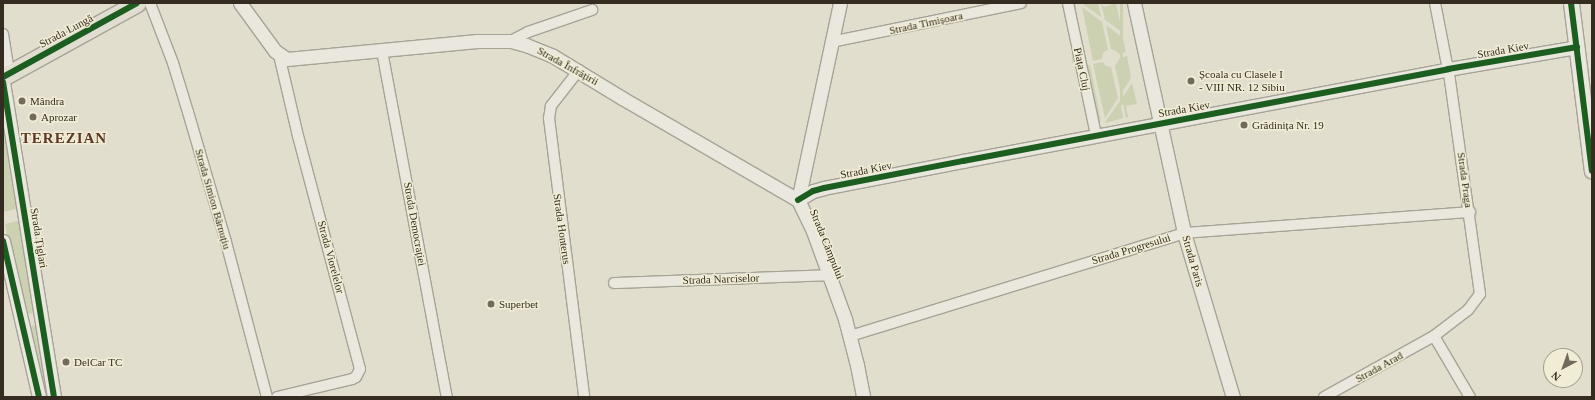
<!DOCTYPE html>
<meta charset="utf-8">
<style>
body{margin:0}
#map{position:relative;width:1595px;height:400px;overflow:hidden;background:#e1dece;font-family:"Times New Roman",serif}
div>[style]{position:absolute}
.green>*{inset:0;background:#ccd1b2;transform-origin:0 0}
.roads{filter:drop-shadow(1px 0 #a6a397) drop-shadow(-1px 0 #a6a397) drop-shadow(0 1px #a6a397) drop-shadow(0 -1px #a6a397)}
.minor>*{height:10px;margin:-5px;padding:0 5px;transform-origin:5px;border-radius:5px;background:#eae8de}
.tertiary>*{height:13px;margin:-6.5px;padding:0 6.5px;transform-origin:6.5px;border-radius:6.5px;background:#eae8de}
.secondary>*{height:15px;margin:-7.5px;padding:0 7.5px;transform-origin:7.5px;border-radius:7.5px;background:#eae8de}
.primary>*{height:17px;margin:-8.5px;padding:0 8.5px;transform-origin:8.5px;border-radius:8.5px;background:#e1ded1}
.cycleway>*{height:6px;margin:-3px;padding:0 3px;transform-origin:3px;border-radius:3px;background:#1b5e20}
.dots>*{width:11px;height:11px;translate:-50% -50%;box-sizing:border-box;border:2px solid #f1edd4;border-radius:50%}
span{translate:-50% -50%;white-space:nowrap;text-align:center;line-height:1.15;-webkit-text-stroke:3px #f1edd4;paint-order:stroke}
.street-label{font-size:11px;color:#342c20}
.poi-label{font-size:11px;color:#342c20}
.left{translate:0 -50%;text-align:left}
.district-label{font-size:15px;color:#5c3724;font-weight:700;letter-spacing:1px}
.frame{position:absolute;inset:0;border:4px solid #342c20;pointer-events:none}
.north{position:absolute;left:1543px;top:348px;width:40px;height:40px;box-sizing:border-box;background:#f1edd4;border:1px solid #a5a08c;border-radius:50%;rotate:221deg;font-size:11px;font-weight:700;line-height:16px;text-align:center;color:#342c20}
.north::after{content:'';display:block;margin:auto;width:14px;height:18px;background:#716a5d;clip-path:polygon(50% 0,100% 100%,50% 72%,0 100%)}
</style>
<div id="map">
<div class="green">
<div style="left:1072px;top:3px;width:4px;height:61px"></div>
<div style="clip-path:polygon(1085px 3px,1098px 3px,1101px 17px,1083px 4px)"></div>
<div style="clip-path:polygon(1101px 3px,1104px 7px,1111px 5px,1111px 3px,1116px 3px,1122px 32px,1105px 20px)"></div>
<div style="left:1120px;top:3px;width:3px;height:102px"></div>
<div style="clip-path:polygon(1082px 7px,1102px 22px,1108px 49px,1103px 53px,1102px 59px,1093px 61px)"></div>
<div style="clip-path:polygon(1106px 25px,1123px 38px,1126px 52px,1119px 54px,1116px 51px,1111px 49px)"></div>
<div style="clip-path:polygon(1127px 56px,1131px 78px,1121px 94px,1115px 66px,1120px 58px)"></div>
<div style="clip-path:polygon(1103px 62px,1106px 66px,1111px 67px,1118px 98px,1105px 118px,1093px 64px)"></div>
<div style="clip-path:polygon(1090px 65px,1101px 121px,1099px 122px,1086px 66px)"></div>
<div style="clip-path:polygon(1132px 83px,1137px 104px,1126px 106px,1128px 117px,1126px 118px,1122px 98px)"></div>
<div style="clip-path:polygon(1120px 101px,1123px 118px,1106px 123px,1105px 122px)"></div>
<div style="clip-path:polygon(3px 113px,20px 208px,3px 212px)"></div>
<div style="clip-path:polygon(22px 220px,38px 312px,24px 315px,5px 224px)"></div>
<div style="clip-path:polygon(40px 324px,53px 397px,42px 397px,27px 327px)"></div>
</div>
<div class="roads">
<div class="minor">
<div style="left:150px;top:3px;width:64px;rotate:69deg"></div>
<div style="left:173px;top:63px;width:51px;rotate:73deg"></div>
<div style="left:188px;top:112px;width:135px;rotate:73.7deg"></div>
<div style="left:226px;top:242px;width:160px;rotate:75.2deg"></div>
<div style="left:1068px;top:3px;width:135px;rotate:78deg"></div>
<div style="left:3px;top:34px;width:39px;rotate:81deg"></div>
<div style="left:511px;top:41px;width:19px;rotate:-28deg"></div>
<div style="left:528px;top:32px;width:68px;rotate:-19deg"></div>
<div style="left:831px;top:42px;width:194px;rotate:-11.6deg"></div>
<div style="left:382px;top:51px;width:352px;rotate:79.4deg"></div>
<div style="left:579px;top:70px;width:46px;rotate:127.9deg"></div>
<div style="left:551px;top:106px;width:12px;rotate:99deg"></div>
<div style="left:549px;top:118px;width:281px;rotate:82.8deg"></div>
<div style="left:614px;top:283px;width:215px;rotate:-2.1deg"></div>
<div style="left:850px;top:336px;width:350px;rotate:-17.1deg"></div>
<div style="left:1184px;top:233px;width:287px;rotate:-4.2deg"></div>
<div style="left:1434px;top:336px;width:71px;rotate:59.5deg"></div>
<div style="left:277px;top:397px;width:77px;rotate:-13.5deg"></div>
<div style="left:352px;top:379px;width:4px;rotate:-27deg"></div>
<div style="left:356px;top:377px;width:9px;rotate:-63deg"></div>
<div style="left:360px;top:369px;width:241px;rotate:-104.9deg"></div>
<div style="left:298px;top:136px;width:83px;rotate:-103.2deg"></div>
<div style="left:1324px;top:397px;width:126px;rotate:-29deg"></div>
<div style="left:1434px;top:336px;width:43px;rotate:-37.4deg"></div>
<div style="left:1468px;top:310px;width:20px;rotate:-53deg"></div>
<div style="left:1480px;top:294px;width:216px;rotate:-98deg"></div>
<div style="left:1450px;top:80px;width:78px;rotate:-101deg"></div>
</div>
<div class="tertiary">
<div style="left:240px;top:3px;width:59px;rotate:53.9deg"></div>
<div style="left:275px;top:51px;width:14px;rotate:34deg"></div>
<div style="left:287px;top:59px;width:191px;rotate:-5.4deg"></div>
<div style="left:477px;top:41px;width:34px"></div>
<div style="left:511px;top:41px;width:16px;rotate:15deg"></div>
<div style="left:526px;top:45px;width:29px;rotate:22deg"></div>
<div style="left:553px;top:56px;width:81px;rotate:31.3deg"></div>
<div style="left:622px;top:98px;width:203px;rotate:30.1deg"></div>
<div style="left:798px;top:200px;width:17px;rotate:-31deg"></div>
<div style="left:813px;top:191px;width:11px;rotate:-15deg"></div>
<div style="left:824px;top:188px;width:142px;rotate:-11deg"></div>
<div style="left:963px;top:161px;width:494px;rotate:-10.7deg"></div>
<div style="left:1448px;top:69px;width:131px;rotate:-9.7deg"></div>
<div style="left:840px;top:3px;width:201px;rotate:102deg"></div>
<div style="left:798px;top:200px;width:34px;rotate:64deg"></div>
<div style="left:813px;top:231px;width:94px;rotate:70deg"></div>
<div style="left:845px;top:319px;width:48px;rotate:75.4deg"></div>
<div style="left:857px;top:365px;width:33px;rotate:79deg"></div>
<div style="left:1134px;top:3px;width:235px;rotate:77.7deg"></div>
<div style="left:1184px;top:233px;width:171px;rotate:73.4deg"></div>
<div style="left:3px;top:82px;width:319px;rotate:80.8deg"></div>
<div style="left:3px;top:241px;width:160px;rotate:77deg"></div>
</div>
<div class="secondary">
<div style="left:1571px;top:3px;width:169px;rotate:82.9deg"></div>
</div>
<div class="primary">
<div style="left:3px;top:77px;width:153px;rotate:-28.9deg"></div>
</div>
</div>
<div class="cycleway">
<div style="left:1571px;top:3px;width:169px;rotate:82.9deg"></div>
<div style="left:3px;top:77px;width:153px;rotate:-28.9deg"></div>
<div style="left:3px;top:82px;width:319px;rotate:80.8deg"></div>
<div style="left:798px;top:200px;width:17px;rotate:-31deg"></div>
<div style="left:813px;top:191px;width:11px;rotate:-15deg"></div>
<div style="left:824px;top:188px;width:142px;rotate:-11deg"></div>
<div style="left:963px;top:161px;width:494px;rotate:-10.7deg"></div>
<div style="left:1448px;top:69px;width:131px;rotate:-9.7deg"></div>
<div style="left:3px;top:241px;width:160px;rotate:77deg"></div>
</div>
<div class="dots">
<div style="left:1191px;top:81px;background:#716a5d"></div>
<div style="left:22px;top:101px;background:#716a5d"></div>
<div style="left:33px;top:117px;background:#716a5d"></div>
<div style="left:1244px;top:125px;background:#716a5d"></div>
<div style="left:491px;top:304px;background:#716a5d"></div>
<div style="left:66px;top:362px;background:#716a5d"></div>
</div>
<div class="street-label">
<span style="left:926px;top:23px;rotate:-12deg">Strada Timișoara</span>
<span style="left:66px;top:31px;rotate:-28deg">Strada Lungă</span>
<span style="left:1503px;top:50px;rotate:-10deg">Strada Kiev</span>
<span style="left:568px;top:66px;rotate:29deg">Strada Înfrățirii</span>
<span style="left:1082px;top:69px;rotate:78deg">Piața Cluj</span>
<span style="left:1184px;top:109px;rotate:-10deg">Strada Kiev</span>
<span style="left:866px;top:170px;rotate:-11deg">Strada Kiev</span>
<span style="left:1465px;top:180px;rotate:82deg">Strada Praga</span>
<span style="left:213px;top:199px;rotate:74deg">Strada Simion Bărnuțiu</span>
<span style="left:415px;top:224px;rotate:80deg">Strada Democrației</span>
<span style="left:562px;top:229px;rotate:82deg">Strada Honterus</span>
<span style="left:39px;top:238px;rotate:81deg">Strada Țiglari</span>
<span style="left:827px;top:244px;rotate:68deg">Strada Câmpului</span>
<span style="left:1131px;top:249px;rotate:-17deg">Strada Progresului</span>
<span style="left:331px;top:257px;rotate:75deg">Strada Viorelelor</span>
<span style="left:1193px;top:261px;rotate:74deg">Strada Paris</span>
<span style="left:721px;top:279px;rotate:-2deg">Strada Narciselor</span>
<span style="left:1379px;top:367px;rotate:-29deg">Strada Arad</span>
</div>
<div class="poi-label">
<span class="left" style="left:1199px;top:81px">Școala cu Clasele I<br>- VIII NR. 12 Sibiu</span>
<span class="left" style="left:30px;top:101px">Mândra</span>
<span class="left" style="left:41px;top:117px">Aprozar</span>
<span class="left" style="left:1252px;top:125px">Grădinița Nr. 19</span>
<span class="left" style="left:499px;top:304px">Superbet</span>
<span class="left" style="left:74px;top:362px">DelCar TC</span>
</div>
<div class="district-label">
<span style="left:64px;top:139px">TEREZIAN</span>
</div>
<div class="frame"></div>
<div class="north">N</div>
</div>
